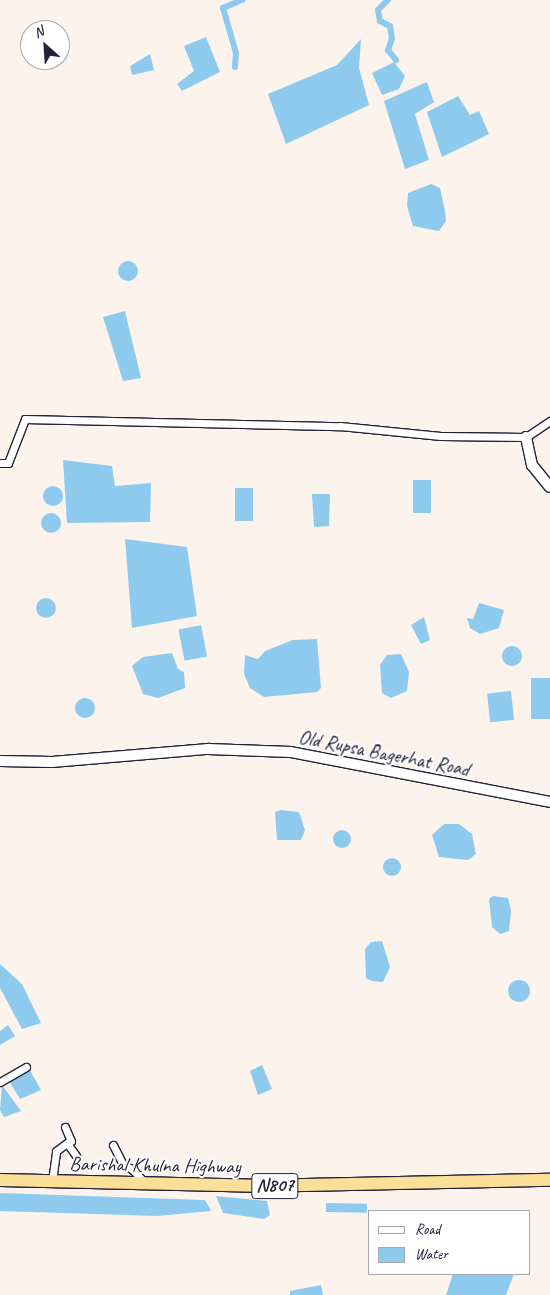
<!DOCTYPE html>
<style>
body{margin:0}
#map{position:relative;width:550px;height:1295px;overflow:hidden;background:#fcf4ec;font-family:Caveat,sans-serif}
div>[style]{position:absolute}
.water>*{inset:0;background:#8ecaee;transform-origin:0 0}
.round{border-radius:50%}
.canal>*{height:6px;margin:-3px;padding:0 3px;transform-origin:3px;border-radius:3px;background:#8ecaee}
.roads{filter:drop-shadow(1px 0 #22223b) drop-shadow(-1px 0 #22223b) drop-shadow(0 1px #22223b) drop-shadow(0 -1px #22223b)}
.street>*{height:7px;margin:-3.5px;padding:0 3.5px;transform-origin:3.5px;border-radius:3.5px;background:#fff}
.secondary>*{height:10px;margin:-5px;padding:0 5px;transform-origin:5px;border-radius:5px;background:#fff}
.highway>*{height:12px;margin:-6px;padding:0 6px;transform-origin:6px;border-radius:6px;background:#fbdf96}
span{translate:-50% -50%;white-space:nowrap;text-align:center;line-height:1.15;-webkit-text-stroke:4px #fff;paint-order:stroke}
.shield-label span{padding:1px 4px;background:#fff;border:1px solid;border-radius:4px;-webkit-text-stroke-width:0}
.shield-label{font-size:19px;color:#22223b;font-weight:700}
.street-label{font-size:20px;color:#22223b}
.legend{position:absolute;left:368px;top:1210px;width:162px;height:65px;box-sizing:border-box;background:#fff;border:1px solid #a7a7b1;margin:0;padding:6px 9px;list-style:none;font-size:15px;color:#22223b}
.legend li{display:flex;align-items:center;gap:10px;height:25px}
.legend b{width:25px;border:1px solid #a7a7b1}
.north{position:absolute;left:20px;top:20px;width:50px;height:50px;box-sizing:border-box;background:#fff;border:1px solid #a7a7b1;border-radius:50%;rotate:334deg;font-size:14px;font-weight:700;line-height:20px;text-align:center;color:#22223b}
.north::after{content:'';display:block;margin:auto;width:18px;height:22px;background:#22223b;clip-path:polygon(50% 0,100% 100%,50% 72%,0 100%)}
</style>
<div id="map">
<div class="water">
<div style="clip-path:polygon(206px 37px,220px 72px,182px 91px,177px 84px,194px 71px,184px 46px)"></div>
<div style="clip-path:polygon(361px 39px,359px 68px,369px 105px,286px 144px,268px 94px,337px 65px)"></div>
<div style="clip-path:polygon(150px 54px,154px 70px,132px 75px,130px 66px)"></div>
<div style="clip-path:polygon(394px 62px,405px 76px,399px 89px,382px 95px,372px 73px)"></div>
<div style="clip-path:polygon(427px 82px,434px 102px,415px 114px,429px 160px,405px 169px,384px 101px)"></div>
<div style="clip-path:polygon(458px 96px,470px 115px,479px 111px,489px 134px,442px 157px,427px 112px)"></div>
<div style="clip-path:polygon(431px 184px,440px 188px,445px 211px,446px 221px,439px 231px,413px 226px,407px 206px,408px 193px)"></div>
<div class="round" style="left:118px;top:261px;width:20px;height:20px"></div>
<div style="clip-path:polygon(125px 311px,141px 378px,123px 381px,103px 317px)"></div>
<div style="clip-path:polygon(63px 460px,112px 466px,115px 486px,151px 483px,150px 522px,67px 523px)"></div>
<div style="left:413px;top:480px;width:18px;height:33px"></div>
<div class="round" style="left:43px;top:486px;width:20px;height:20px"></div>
<div style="left:235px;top:488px;width:18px;height:33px"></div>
<div style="clip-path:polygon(312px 494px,330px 494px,329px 526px,314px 527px)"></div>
<div class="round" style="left:41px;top:513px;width:20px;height:20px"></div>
<div style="clip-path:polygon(125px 539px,187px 547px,197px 616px,132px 628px)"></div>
<div class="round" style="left:36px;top:598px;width:20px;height:20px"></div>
<div style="clip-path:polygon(479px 603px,504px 610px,499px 628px,480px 634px,470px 628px,467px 618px,473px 619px)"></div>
<div style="clip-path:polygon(424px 617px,430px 640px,421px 644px,411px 625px)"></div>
<div style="left:201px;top:625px;width:32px;height:23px;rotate:79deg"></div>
<div style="clip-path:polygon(317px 639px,321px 688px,317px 692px,264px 697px,250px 688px,244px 674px,245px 655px,258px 659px,265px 651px,293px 640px)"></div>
<div class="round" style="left:502px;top:646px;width:20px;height:20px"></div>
<div style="clip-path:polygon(172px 653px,178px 669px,184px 672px,185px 688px,158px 698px,143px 694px,132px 666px,143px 657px)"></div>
<div style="clip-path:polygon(401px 654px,409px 672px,407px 691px,391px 698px,382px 693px,380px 665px,387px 655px)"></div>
<div style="left:550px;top:678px;width:41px;height:19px;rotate:90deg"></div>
<div style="left:511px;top:691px;width:29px;height:24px;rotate:84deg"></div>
<div class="round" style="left:75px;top:698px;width:20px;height:20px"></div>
<div style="clip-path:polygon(281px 810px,299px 812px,305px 830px,301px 840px,277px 840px,275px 812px)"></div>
<div style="clip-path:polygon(444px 824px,459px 824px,472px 834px,476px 854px,468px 860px,439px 857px,432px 835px)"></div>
<div class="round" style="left:333px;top:830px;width:18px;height:18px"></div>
<div class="round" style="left:383px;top:858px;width:18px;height:18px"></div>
<div style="clip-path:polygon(493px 896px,508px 898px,511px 911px,509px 931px,500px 934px,492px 927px,489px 899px)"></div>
<div style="clip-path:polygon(382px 941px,390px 967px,383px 982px,372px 981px,366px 978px,365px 949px,371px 942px)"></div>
<div style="clip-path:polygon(0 964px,22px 984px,41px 1023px,22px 1029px,0 988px)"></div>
<div class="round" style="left:508px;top:980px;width:22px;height:22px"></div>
<div style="clip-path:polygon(8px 1025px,15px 1036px,0 1045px,0 1031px)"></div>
<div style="clip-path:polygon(262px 1065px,272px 1089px,258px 1095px,250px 1071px)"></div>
<div style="clip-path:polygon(28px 1067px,41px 1090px,20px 1099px,9px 1081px)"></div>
<div style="clip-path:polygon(2px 1085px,21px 1111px,4px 1117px,0 1110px)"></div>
<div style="clip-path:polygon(0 1193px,205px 1200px,211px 1211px,157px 1216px,0 1211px)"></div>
<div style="clip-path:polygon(216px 1196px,267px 1201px,270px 1215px,264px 1219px,223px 1213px)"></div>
<div style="left:326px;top:1203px;width:41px;height:9px;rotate:1deg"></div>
<div style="clip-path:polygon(453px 1274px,514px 1274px,506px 1295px,446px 1295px)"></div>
<div style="clip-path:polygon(321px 1285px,323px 1295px,290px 1295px,290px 1291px)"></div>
</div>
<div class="canal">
<div style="left:388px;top:0;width:14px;rotate:135deg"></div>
<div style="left:378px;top:10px;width:11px;rotate:80deg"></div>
<div style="left:380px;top:21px;width:11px;rotate:27deg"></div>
<div style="left:390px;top:26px;width:12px;rotate:81deg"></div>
<div style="left:392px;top:38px;width:13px;rotate:108deg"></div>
<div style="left:388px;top:50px;width:13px;rotate:51deg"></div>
<div style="left:235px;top:67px;width:14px;rotate:-86deg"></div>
<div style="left:236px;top:53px;width:47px;rotate:-106.1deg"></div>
<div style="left:223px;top:8px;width:21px;rotate:-23deg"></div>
</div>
<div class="roads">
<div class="street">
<div style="left:0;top:463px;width:8px"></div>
<div style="left:8px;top:463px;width:47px;rotate:-68.9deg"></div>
<div style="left:25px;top:419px;width:315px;rotate:1.3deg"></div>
<div style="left:340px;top:426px;width:101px;rotate:5.7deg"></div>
<div style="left:441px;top:436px;width:85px;rotate:0.7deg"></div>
<div style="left:526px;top:437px;width:29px;rotate:-34deg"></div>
<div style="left:0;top:1082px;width:30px;rotate:-30deg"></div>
<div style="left:65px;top:1127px;width:15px;rotate:67deg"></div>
<div style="left:71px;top:1141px;width:4px;rotate:153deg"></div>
<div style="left:113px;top:1145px;width:22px;rotate:63deg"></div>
<div style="left:123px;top:1165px;width:10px;rotate:24deg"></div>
<div style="left:132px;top:1169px;width:19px;rotate:47deg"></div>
<div style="left:52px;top:1181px;width:30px;rotate:-82deg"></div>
<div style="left:56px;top:1151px;width:14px;rotate:-36deg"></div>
<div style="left:67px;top:1143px;width:16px;rotate:55deg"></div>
</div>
<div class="secondary">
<div style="left:526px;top:437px;width:29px;rotate:78deg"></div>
<div style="left:532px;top:465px;width:28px;rotate:51deg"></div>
<div style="left:0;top:761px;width:52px;rotate:1.1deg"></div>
<div style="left:52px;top:762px;width:157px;rotate:-4.8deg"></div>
<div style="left:208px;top:749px;width:83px;rotate:2.1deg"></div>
<div style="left:291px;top:752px;width:264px;rotate:10.9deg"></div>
</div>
<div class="highway">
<div style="left:0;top:1180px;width:256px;rotate:1.3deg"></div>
<div style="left:256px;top:1186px;width:294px;rotate:-1.2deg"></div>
</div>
</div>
<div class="shield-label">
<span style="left:275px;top:1186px">N807</span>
</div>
<div class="street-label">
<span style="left:384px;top:753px;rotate:11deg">Old Rupsa Bagerhat Road</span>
<span style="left:155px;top:1165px;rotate:1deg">Barishal Khulna Highway</span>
</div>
<ul class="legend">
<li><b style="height:6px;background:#fff"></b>Road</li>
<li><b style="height:14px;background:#8ecaee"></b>Water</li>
</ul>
<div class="north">N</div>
</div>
